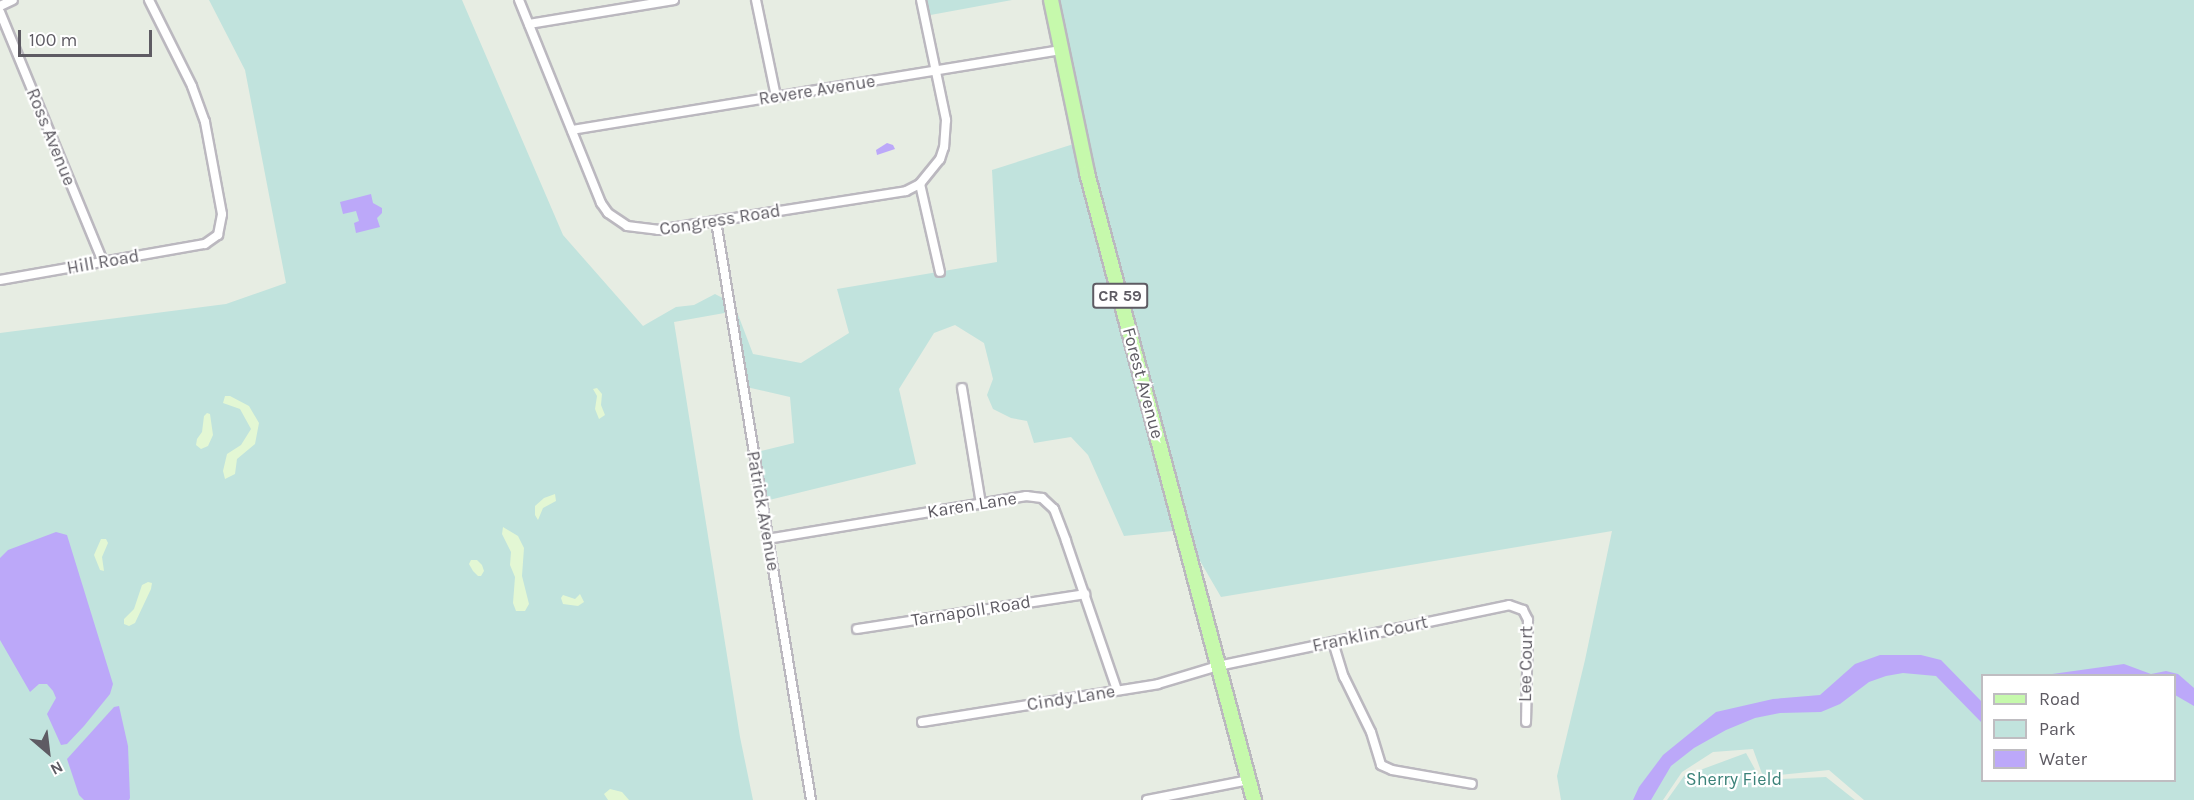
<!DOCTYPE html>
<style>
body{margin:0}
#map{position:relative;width:2194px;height:800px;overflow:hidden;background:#e7ede3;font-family:Karla,sans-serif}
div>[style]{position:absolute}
.green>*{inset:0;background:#c1e3dd}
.sand>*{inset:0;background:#e3f7d4}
.water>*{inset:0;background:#bca8f9}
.roads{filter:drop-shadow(2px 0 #bbb8bf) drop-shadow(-2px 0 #bbb8bf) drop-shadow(0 2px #bbb8bf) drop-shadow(0 -2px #bbb8bf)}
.street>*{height:8px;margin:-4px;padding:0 4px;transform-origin:4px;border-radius:4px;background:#fff}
.primary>*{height:14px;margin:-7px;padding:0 7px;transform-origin:7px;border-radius:7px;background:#c6f9ac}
span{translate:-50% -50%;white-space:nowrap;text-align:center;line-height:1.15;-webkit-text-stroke:4.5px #fff;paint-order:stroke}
.shield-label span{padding:2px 4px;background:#fff;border:2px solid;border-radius:4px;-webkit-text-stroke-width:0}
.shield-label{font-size:16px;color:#5e5b63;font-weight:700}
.street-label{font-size:18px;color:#5e5b63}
.park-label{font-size:18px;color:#3b8279}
.legend{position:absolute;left:1981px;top:674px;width:195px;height:108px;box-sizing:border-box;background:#fff;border:2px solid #bfbdc1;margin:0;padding:8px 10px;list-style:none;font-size:18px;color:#5e5b63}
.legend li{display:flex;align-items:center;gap:12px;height:30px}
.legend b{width:30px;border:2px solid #bfbdc1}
.north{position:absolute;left:18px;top:722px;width:60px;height:60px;-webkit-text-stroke:4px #fff;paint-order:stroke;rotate:152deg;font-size:16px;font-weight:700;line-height:24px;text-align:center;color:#5e5b63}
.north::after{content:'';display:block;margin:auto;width:21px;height:27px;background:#5e5b63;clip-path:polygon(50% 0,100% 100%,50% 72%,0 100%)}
.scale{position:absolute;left:18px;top:30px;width:134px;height:27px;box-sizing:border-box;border:3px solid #5e5b63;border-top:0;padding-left:8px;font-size:18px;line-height:21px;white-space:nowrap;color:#5e5b63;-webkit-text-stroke:4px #fff;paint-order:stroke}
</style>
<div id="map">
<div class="green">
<div style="clip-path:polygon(evenodd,209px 0,462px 0,563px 235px,643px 326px,676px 307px,694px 305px,715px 294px,734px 304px,753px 354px,801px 363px,849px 333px,837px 289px,997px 262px,992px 170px,1080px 142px,1051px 0,2194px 0,2194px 800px,1864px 800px,1829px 770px,1779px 775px,1781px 779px,1826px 777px,1855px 800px,1667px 800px,1684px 776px,1746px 753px,1762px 782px,1765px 782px,1753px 749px,1713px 752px,1682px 772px,1663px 800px,1561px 800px,1557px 776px,1585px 660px,1612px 531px,1221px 597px,1182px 530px,1124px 536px,1088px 455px,1071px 437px,1034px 443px,1027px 421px,1011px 418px,993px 409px,987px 395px,993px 379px,984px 343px,955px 325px,934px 333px,899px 389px,916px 464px,761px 502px,753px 453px,794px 443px,790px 397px,742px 386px,730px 312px,674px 322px,740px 737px,753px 800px,0 800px,0 333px,226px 304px,286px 283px,245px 70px,209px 0,1982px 676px,2174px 676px,2174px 780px,1982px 780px,1982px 676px)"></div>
<div style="clip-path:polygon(922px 0,1012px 0,925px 16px)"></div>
</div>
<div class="sand">
<div style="clip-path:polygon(597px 388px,602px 394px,601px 405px,605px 415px,599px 419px,595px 409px,597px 396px,593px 389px)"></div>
<div style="clip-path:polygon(225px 396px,230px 396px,249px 406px,259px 423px,255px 444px,237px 459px,235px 474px,225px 479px,223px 471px,227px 454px,241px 445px,251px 429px,240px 409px,223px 403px)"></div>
<div style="clip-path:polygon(207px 413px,210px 414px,213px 435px,208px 446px,201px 449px,196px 445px,197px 439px,202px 432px,204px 416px)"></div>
<div style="clip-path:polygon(555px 494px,556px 501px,543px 508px,538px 520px,535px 515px,535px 506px,544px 498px)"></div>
<div style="clip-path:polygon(503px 527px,518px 536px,524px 548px,522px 576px,529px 604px,525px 611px,516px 611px,513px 603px,515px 577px,510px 565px,511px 552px,502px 534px)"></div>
<div style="clip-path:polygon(101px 539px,106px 539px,108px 543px,102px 557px,104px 571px,100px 570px,94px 555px)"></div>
<div style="clip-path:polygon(471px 560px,477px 560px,482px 565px,484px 571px,481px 576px,478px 576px,473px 571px,469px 564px)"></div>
<div style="clip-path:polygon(148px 582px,152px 583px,151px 589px,135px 623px,129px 626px,124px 624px,124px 619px,134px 609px,142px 585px)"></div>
<div style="clip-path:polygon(580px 594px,584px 602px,578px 606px,563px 604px,561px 598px,563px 595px,575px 599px)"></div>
<div style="clip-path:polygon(610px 789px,622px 792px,629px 800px,608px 800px,604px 794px)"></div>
</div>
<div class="water">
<div style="clip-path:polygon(887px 143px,893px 145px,895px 149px,877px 155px,876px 150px)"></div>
<div style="clip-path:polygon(371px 194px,373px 203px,382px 208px,382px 213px,377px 218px,380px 227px,356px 233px,354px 223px,359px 221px,356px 211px,343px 214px,340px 202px)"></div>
<div style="clip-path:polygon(56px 532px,67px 535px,113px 684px,110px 694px,84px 726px,67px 744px,61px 745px,47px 714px,56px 698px,53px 691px,47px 684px,39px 684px,30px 692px,0 640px,0 558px,8px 550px)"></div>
<div style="clip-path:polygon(1880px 655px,1921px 655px,1941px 660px,1982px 702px,1982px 723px,1936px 676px,1903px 673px,1886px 676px,1869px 682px,1840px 704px,1821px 712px,1780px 713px,1755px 718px,1726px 730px,1694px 748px,1671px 766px,1651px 800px,1633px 800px,1639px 787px,1663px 755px,1716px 712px,1773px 699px,1820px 695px,1855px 664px)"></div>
<div style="clip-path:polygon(2124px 664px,2151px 674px,2166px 671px,2178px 674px,2194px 688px,2194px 706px,2175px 695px,2174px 676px,2045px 675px)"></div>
<div style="clip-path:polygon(119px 706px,128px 746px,130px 798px,129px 800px,84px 800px,79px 795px,67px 759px,114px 707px)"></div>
</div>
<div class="roads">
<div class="street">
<div style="left:519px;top:0;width:219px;rotate:68deg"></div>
<div style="left:601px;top:203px;width:12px;rotate:55deg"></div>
<div style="left:608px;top:213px;width:23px;rotate:34deg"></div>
<div style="left:627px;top:226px;width:31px;rotate:7deg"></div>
<div style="left:658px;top:230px;width:251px;rotate:-8.9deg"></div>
<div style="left:906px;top:191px;width:16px;rotate:-27deg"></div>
<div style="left:756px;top:0;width:99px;rotate:78.3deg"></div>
<div style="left:921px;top:0;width:123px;rotate:78.2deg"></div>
<div style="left:946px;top:120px;width:27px;rotate:94deg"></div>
<div style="left:944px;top:147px;width:13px;rotate:108deg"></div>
<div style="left:940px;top:159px;width:32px;rotate:129deg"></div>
<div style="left:920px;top:184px;width:90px;rotate:77.2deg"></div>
<div style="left:0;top:6px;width:14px;rotate:-25deg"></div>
<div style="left:0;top:12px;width:270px;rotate:67.6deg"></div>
<div style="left:529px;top:24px;width:147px;rotate:-9.4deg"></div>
<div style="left:572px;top:130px;width:496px;rotate:-9.3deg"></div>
<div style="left:716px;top:221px;width:587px;rotate:80.68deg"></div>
<div style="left:0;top:280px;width:208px;rotate:-10deg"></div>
<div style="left:205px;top:244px;width:16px;rotate:-35deg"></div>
<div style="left:218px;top:235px;width:21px;rotate:-79deg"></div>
<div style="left:222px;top:214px;width:94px;rotate:-100.5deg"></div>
<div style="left:205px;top:122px;width:38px;rotate:-110deg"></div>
<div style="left:192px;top:86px;width:96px;rotate:-116.6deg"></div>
<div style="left:962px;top:388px;width:118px;rotate:80.7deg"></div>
<div style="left:767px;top:539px;width:263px;rotate:-9.4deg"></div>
<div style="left:1026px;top:496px;width:16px;rotate:7deg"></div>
<div style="left:1042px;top:498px;width:16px;rotate:43deg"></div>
<div style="left:1054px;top:509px;width:34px;rotate:69deg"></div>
<div style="left:1066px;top:541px;width:157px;rotate:71.1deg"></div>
<div style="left:857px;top:629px;width:231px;rotate:-8.7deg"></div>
<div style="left:1333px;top:642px;width:37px;rotate:73deg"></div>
<div style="left:1344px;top:677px;width:61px;rotate:63.9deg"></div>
<div style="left:1371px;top:732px;width:34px;rotate:73deg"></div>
<div style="left:1381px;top:765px;width:12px;rotate:24deg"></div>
<div style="left:1392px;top:770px;width:81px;rotate:9.9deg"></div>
<div style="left:922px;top:722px;width:239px;rotate:-9.1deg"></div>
<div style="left:1158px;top:684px;width:63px;rotate:-16.7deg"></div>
<div style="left:1218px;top:666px;width:297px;rotate:-11.8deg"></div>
<div style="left:1509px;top:605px;width:15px;rotate:20deg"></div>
<div style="left:1523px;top:610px;width:11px;rotate:63deg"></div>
<div style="left:1528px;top:620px;width:102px;rotate:91.1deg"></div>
<div style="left:1147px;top:800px;width:104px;rotate:-11.1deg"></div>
</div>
<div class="primary">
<div style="left:1051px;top:0;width:177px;rotate:78.2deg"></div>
<div style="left:1087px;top:173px;width:649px;rotate:75.09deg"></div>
</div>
</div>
<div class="shield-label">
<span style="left:1120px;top:296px">CR 59</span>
</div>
<div class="street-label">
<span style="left:817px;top:90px;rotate:-9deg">Revere Avenue</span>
<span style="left:51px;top:137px;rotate:68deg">Ross Avenue</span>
<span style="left:720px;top:220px;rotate:-9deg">Congress Road</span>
<span style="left:103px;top:262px;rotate:-10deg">Hill Road</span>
<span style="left:1143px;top:383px;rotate:75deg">Forest Avenue</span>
<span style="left:972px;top:505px;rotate:-9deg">Karen Lane</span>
<span style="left:763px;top:511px;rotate:80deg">Patrick Avenue</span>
<span style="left:971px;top:611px;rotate:-9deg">Tarnapoll Road</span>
<span style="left:1370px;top:634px;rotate:-12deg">Franklin Court</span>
<span style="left:1526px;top:664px;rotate:-89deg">Lee Court</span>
<span style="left:1071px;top:698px;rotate:-9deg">Cindy Lane</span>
</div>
<div class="park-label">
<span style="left:1734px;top:779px">Sherry Field</span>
</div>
<ul class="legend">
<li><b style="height:8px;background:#c6f9ac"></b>Road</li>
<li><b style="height:16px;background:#c1e3dd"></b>Park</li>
<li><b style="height:16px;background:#bca8f9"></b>Water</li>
</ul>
<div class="north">N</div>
<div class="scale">100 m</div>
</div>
